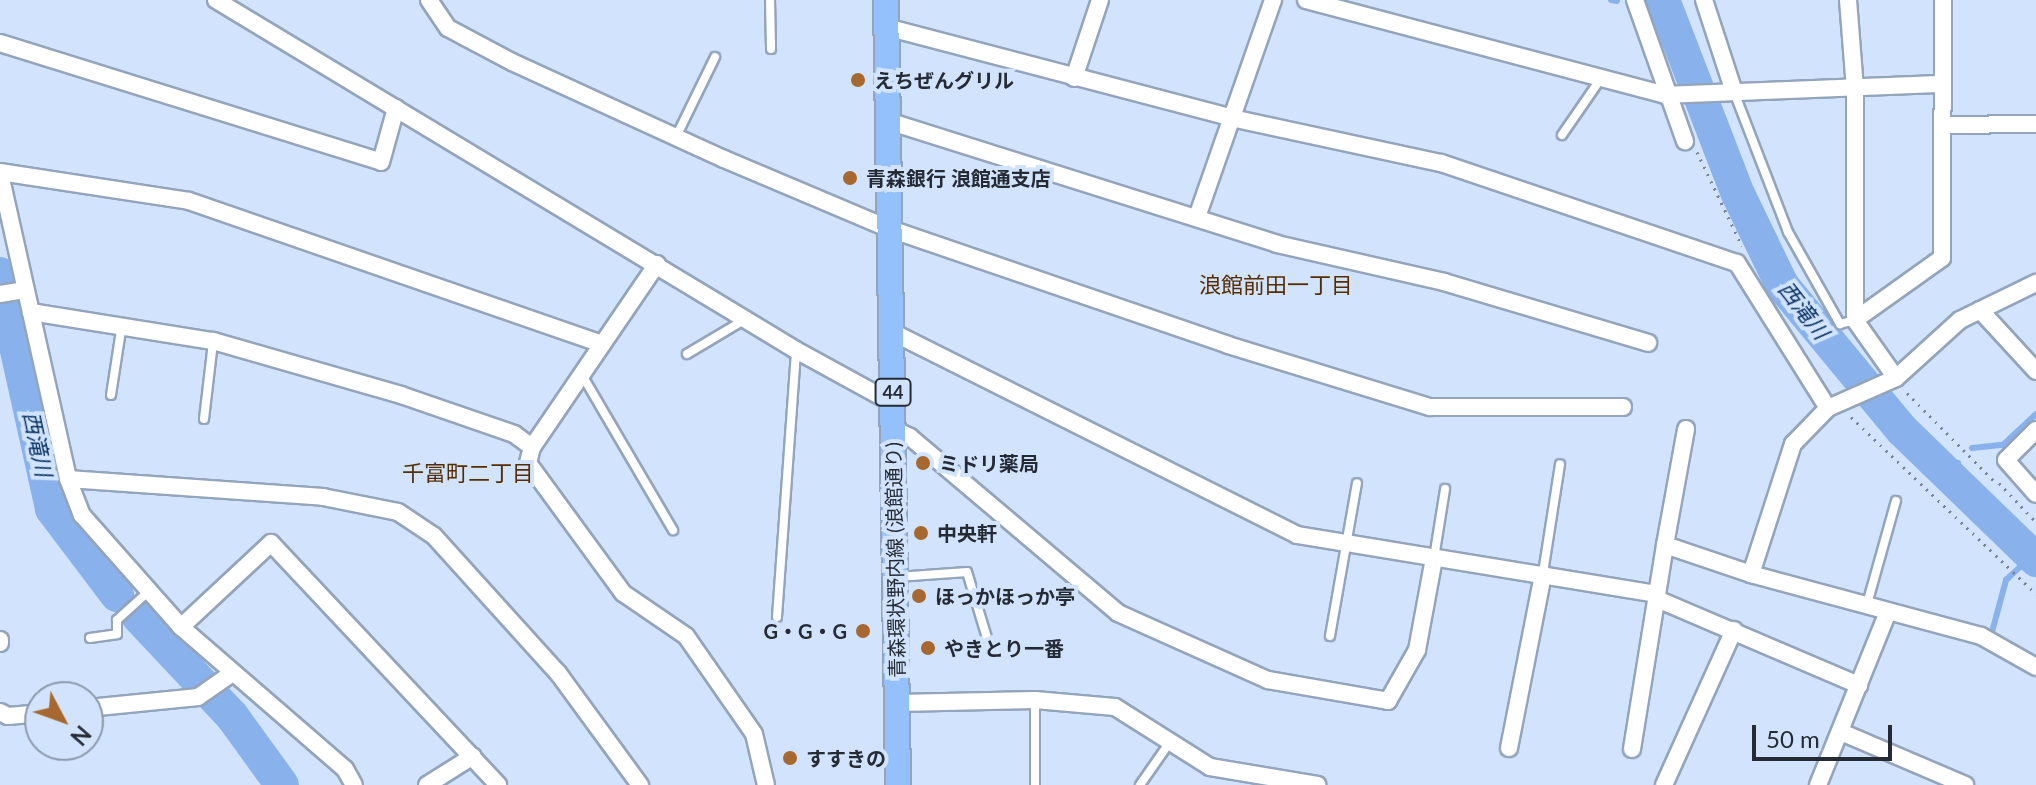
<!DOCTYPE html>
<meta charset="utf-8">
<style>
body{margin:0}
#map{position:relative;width:2036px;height:785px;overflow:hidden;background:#d2e4fd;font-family:Lato,"Noto Sans JP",sans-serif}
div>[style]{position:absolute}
.stream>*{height:6px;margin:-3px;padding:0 3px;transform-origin:3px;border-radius:3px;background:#89b2ec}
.river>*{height:34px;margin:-17px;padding:0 17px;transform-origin:17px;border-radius:17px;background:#89b2ec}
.path>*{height:3px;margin-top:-1.5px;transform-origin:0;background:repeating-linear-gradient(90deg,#788496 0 2px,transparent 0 8px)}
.roads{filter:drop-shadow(2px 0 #93a4bb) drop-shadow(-2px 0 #93a4bb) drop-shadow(0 2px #93a4bb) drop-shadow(0 -2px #93a4bb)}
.service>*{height:8px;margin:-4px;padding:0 4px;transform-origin:4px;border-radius:4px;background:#fff}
.minor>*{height:16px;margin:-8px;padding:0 8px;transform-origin:8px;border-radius:8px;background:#fff}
.primary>*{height:24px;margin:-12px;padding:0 12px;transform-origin:12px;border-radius:12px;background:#94c1fb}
.dots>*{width:22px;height:22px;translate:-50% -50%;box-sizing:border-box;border:4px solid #d2e4fd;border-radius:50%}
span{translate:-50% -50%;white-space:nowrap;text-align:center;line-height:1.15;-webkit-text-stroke:8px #d2e4fd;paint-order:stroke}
.shield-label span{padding:2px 6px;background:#d2e4fd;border:2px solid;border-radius:6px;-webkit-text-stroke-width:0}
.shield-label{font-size:18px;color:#252b35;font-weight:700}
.poi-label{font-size:20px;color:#252b35;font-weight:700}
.left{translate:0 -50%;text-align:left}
.right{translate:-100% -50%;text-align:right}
.street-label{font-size:20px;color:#252b35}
.neighbourhood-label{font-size:22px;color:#562c01}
.water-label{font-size:22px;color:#093265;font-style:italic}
.north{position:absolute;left:24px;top:681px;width:80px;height:80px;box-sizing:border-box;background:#d2e4fd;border:2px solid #8d9aad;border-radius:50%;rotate:131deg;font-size:22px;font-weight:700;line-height:32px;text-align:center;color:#252b35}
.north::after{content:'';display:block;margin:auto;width:28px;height:36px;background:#a76830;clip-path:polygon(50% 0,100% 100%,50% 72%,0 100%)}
.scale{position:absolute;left:1752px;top:725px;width:140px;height:36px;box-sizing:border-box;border:4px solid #252b35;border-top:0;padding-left:10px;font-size:24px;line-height:28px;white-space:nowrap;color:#252b35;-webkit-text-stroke:6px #d2e4fd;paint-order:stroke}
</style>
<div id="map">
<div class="stream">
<div style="left:1611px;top:0;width:6px;rotate:9deg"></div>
<div style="left:1972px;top:448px;width:31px;rotate:-6deg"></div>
<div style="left:2003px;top:445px;width:45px;rotate:-43.2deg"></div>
<div style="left:1948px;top:474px;width:15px;rotate:-48deg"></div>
<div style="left:1992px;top:632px;width:54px;rotate:-74.9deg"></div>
<div style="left:2006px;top:580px;width:35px;rotate:-43deg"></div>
</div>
<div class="river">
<div style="left:1663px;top:0;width:208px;rotate:68.9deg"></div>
<div style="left:1738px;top:194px;width:101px;rotate:64.2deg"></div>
<div style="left:1782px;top:285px;width:188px;rotate:50.4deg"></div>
<div style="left:1902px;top:430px;width:187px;rotate:44.1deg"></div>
<div style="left:0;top:274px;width:241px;rotate:77.5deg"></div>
<div style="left:52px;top:509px;width:108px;rotate:52.9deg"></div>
<div style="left:138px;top:616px;width:137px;rotate:46.8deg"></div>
<div style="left:232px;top:716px;width:85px;rotate:54.1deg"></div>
</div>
<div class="path">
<div style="left:1697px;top:152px;width:104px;rotate:64.4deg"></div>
<div style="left:1907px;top:393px;width:128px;rotate:45.3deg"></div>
<div style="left:1851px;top:417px;width:256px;rotate:43.7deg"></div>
<div style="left:1999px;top:483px;width:54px;rotate:46.5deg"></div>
</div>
<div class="roads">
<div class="service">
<div style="left:770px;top:0;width:49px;rotate:88.8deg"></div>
<div style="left:1734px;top:92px;width:150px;rotate:68.9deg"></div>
<div style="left:1788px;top:232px;width:106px;rotate:60.5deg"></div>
<div style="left:1840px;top:324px;width:16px;rotate:-15deg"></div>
<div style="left:1562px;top:135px;width:70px;rotate:-55.4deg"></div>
<div style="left:676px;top:137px;width:89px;rotate:-64deg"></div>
<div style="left:687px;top:354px;width:66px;rotate:-30.8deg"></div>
<div style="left:582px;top:375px;width:180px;rotate:59.6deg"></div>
<div style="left:111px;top:395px;width:72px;rotate:-81.2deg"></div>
<div style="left:204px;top:419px;width:78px;rotate:-83.3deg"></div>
<div style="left:1434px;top:558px;width:70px;rotate:-80.9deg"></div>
<div style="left:1543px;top:573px;width:110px;rotate:-81.1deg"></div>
<div style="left:897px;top:577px;width:70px;rotate:-4.1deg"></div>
<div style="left:967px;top:572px;width:69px;rotate:73.1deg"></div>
<div style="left:1867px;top:604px;width:107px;rotate:-74.3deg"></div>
<div style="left:777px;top:617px;width:267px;rotate:-85.9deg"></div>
<div style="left:1330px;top:636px;width:155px;rotate:-80deg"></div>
<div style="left:90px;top:638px;width:27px;rotate:-8deg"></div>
<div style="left:117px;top:634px;width:14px;rotate:-90deg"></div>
<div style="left:117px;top:620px;width:42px;rotate:-42.1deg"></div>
<div style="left:1035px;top:700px;width:85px;rotate:90deg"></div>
<div style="left:1140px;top:785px;width:52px;rotate:-55.1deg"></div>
</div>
<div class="minor">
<div style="left:216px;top:0;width:677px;rotate:31.11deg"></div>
<div style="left:796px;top:350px;width:111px;rotate:28.7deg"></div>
<div style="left:429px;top:0;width:34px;rotate:56deg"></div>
<div style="left:448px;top:28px;width:72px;rotate:28deg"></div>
<div style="left:512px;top:62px;width:233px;rotate:24.6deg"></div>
<div style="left:724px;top:159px;width:180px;rotate:22.9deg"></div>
<div style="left:890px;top:229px;width:357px;rotate:18.9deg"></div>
<div style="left:1228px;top:345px;width:211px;rotate:17.1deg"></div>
<div style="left:1430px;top:407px;width:193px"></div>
<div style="left:1306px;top:0;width:371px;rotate:14.8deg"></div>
<div style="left:1665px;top:95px;width:278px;rotate:-2.3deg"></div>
<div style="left:1635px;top:0;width:150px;rotate:70.5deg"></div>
<div style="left:1704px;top:0;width:97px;rotate:71.9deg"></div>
<div style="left:1848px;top:0;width:88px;rotate:85.5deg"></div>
<div style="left:1855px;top:88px;width:232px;rotate:90deg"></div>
<div style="left:886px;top:27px;width:358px;rotate:14.7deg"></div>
<div style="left:1232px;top:118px;width:214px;rotate:12.2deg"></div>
<div style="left:1441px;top:163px;width:312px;rotate:18.7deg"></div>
<div style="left:1737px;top:263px;width:171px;rotate:57.9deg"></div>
<div style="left:0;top:43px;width:399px;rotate:17.3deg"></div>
<div style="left:381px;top:162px;width:56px;rotate:-74.5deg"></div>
<div style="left:1074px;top:78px;width:82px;rotate:-71.6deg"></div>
<div style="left:888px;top:121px;width:408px;rotate:17.5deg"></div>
<div style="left:1277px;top:244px;width:171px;rotate:12.8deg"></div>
<div style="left:1444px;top:282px;width:213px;rotate:16.6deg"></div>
<div style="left:1942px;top:125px;width:94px;rotate:-0.6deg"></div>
<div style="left:0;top:172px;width:191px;rotate:8.7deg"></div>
<div style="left:189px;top:201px;width:437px;rotate:19.1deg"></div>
<div style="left:0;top:174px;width:312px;rotate:77.4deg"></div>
<div style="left:68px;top:479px;width:39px;rotate:69deg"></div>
<div style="left:82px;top:515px;width:149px;rotate:48.5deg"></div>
<div style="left:181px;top:627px;width:217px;rotate:40.9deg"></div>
<div style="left:345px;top:769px;width:18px;rotate:61deg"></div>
<div style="left:1197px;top:217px;width:230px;rotate:-70.7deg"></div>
<div style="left:657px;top:264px;width:222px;rotate:124.3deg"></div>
<div style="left:532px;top:447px;width:16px;rotate:104deg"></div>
<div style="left:528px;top:463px;width:161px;rotate:53.8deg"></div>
<div style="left:623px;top:593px;width:76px;rotate:34.3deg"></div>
<div style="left:686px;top:636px;width:119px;rotate:55.2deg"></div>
<div style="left:754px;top:734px;width:52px;rotate:76.8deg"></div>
<div style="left:0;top:294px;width:26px;rotate:-9deg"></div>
<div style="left:1980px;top:310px;width:83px;rotate:47.4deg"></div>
<div style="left:31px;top:312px;width:184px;rotate:9.1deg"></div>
<div style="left:213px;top:341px;width:196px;rotate:16deg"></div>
<div style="left:401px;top:395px;width:120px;rotate:19deg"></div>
<div style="left:514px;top:434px;width:22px;rotate:36deg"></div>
<div style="left:892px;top:332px;width:453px;rotate:26.6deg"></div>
<div style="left:1297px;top:535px;width:365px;rotate:9.3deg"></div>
<div style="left:1896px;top:378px;width:71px;rotate:-125.3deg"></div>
<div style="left:1855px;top:320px;width:107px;rotate:-35.5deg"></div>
<div style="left:1942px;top:258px;width:258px;rotate:-89.8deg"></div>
<div style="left:893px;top:429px;width:19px;rotate:25deg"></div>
<div style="left:910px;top:437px;width:272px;rotate:40.2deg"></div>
<div style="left:1118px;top:613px;width:164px;rotate:24.1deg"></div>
<div style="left:1268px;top:680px;width:122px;rotate:9.9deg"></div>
<div style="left:1388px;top:701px;width:59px;rotate:-60.4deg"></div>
<div style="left:1417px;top:650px;width:94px;rotate:-79.5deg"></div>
<div style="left:2036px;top:430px;width:42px;rotate:135deg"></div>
<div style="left:2006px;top:460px;width:45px;rotate:48.6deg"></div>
<div style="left:68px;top:479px;width:256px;rotate:4deg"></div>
<div style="left:323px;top:497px;width:76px;rotate:11.3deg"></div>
<div style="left:398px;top:512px;width:43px;rotate:33.7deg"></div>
<div style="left:434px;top:536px;width:185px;rotate:47.9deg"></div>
<div style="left:558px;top:673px;width:139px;rotate:53.8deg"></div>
<div style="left:1665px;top:545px;width:118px;rotate:-79.7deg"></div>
<div style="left:1751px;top:574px;width:137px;rotate:-72.1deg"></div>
<div style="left:1793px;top:444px;width:50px;rotate:-45.8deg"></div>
<div style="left:1828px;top:408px;width:74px;rotate:-23.8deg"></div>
<div style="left:1896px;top:378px;width:86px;rotate:-42.2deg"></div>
<div style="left:1960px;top:320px;width:85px;rotate:-26deg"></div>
<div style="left:1657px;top:599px;width:220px;rotate:23.1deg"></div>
<div style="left:181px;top:627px;width:123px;rotate:-43deg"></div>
<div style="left:271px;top:543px;width:332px;rotate:46.8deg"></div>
<div style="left:0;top:640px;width:3px;rotate:90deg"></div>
<div style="left:898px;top:703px;width:137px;rotate:-1.3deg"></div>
<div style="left:1035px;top:700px;width:80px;rotate:5deg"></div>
<div style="left:1115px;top:707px;width:112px;rotate:32.3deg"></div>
<div style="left:1210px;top:767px;width:109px;rotate:9.5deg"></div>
<div style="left:88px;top:708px;width:111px;rotate:-5.7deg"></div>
<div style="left:198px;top:697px;width:40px;rotate:-34.9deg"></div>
<div style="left:0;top:712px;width:9px;rotate:27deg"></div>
<div style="left:8px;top:716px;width:32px;rotate:-5deg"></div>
<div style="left:1841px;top:732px;width:135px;rotate:23.1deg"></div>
<div style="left:1509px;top:748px;width:177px;rotate:-78.9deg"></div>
<div style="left:1632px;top:749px;width:207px;rotate:-80.8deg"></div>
<div style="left:1665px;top:545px;width:91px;rotate:18.6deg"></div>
<div style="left:1751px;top:574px;width:238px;rotate:15.1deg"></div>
<div style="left:1981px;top:636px;width:63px;rotate:29.4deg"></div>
<div style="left:427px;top:785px;width:54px;rotate:-32.2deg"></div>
<div style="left:1664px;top:785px;width:170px;rotate:-65.7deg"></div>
<div style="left:1818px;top:785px;width:187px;rotate:-68deg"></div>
</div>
<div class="primary">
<div style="left:886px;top:0;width:785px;rotate:89.12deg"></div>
</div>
</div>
<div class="dots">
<div style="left:858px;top:80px;background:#a76830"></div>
<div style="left:850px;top:178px;background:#a76830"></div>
<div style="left:923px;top:463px;background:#a76830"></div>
<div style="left:921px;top:533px;background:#a76830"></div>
<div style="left:919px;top:596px;background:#a76830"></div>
<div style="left:863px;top:631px;background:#a76830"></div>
<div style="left:928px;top:648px;background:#a76830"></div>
<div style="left:790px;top:758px;background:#a76830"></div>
</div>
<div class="shield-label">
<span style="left:893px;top:392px">44</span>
</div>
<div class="poi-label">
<span class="left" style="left:874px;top:80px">えちぜんグリル</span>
<span class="left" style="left:866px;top:178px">青森銀行 浪館通支店</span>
<span class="left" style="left:939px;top:463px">ミドリ薬局</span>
<span class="left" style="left:937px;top:533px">中央軒</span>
<span class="left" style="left:935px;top:596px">ほっかほっか亭</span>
<span class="right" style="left:847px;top:631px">G・G・G</span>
<span class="left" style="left:944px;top:648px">やきとり一番</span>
<span class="left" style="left:806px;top:758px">すすきの</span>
</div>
<div class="street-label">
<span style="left:895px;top:560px;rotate:-91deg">青森環状野内線 (浪館通り)</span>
</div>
<div class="neighbourhood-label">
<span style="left:1276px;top:285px">浪館前田一丁目</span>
<span style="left:468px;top:473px">千富町二丁目</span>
</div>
<div class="water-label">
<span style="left:1804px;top:310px;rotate:52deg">西滝川</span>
<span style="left:38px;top:444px;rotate:78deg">西滝川</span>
</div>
<div class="north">N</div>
<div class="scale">50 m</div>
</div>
